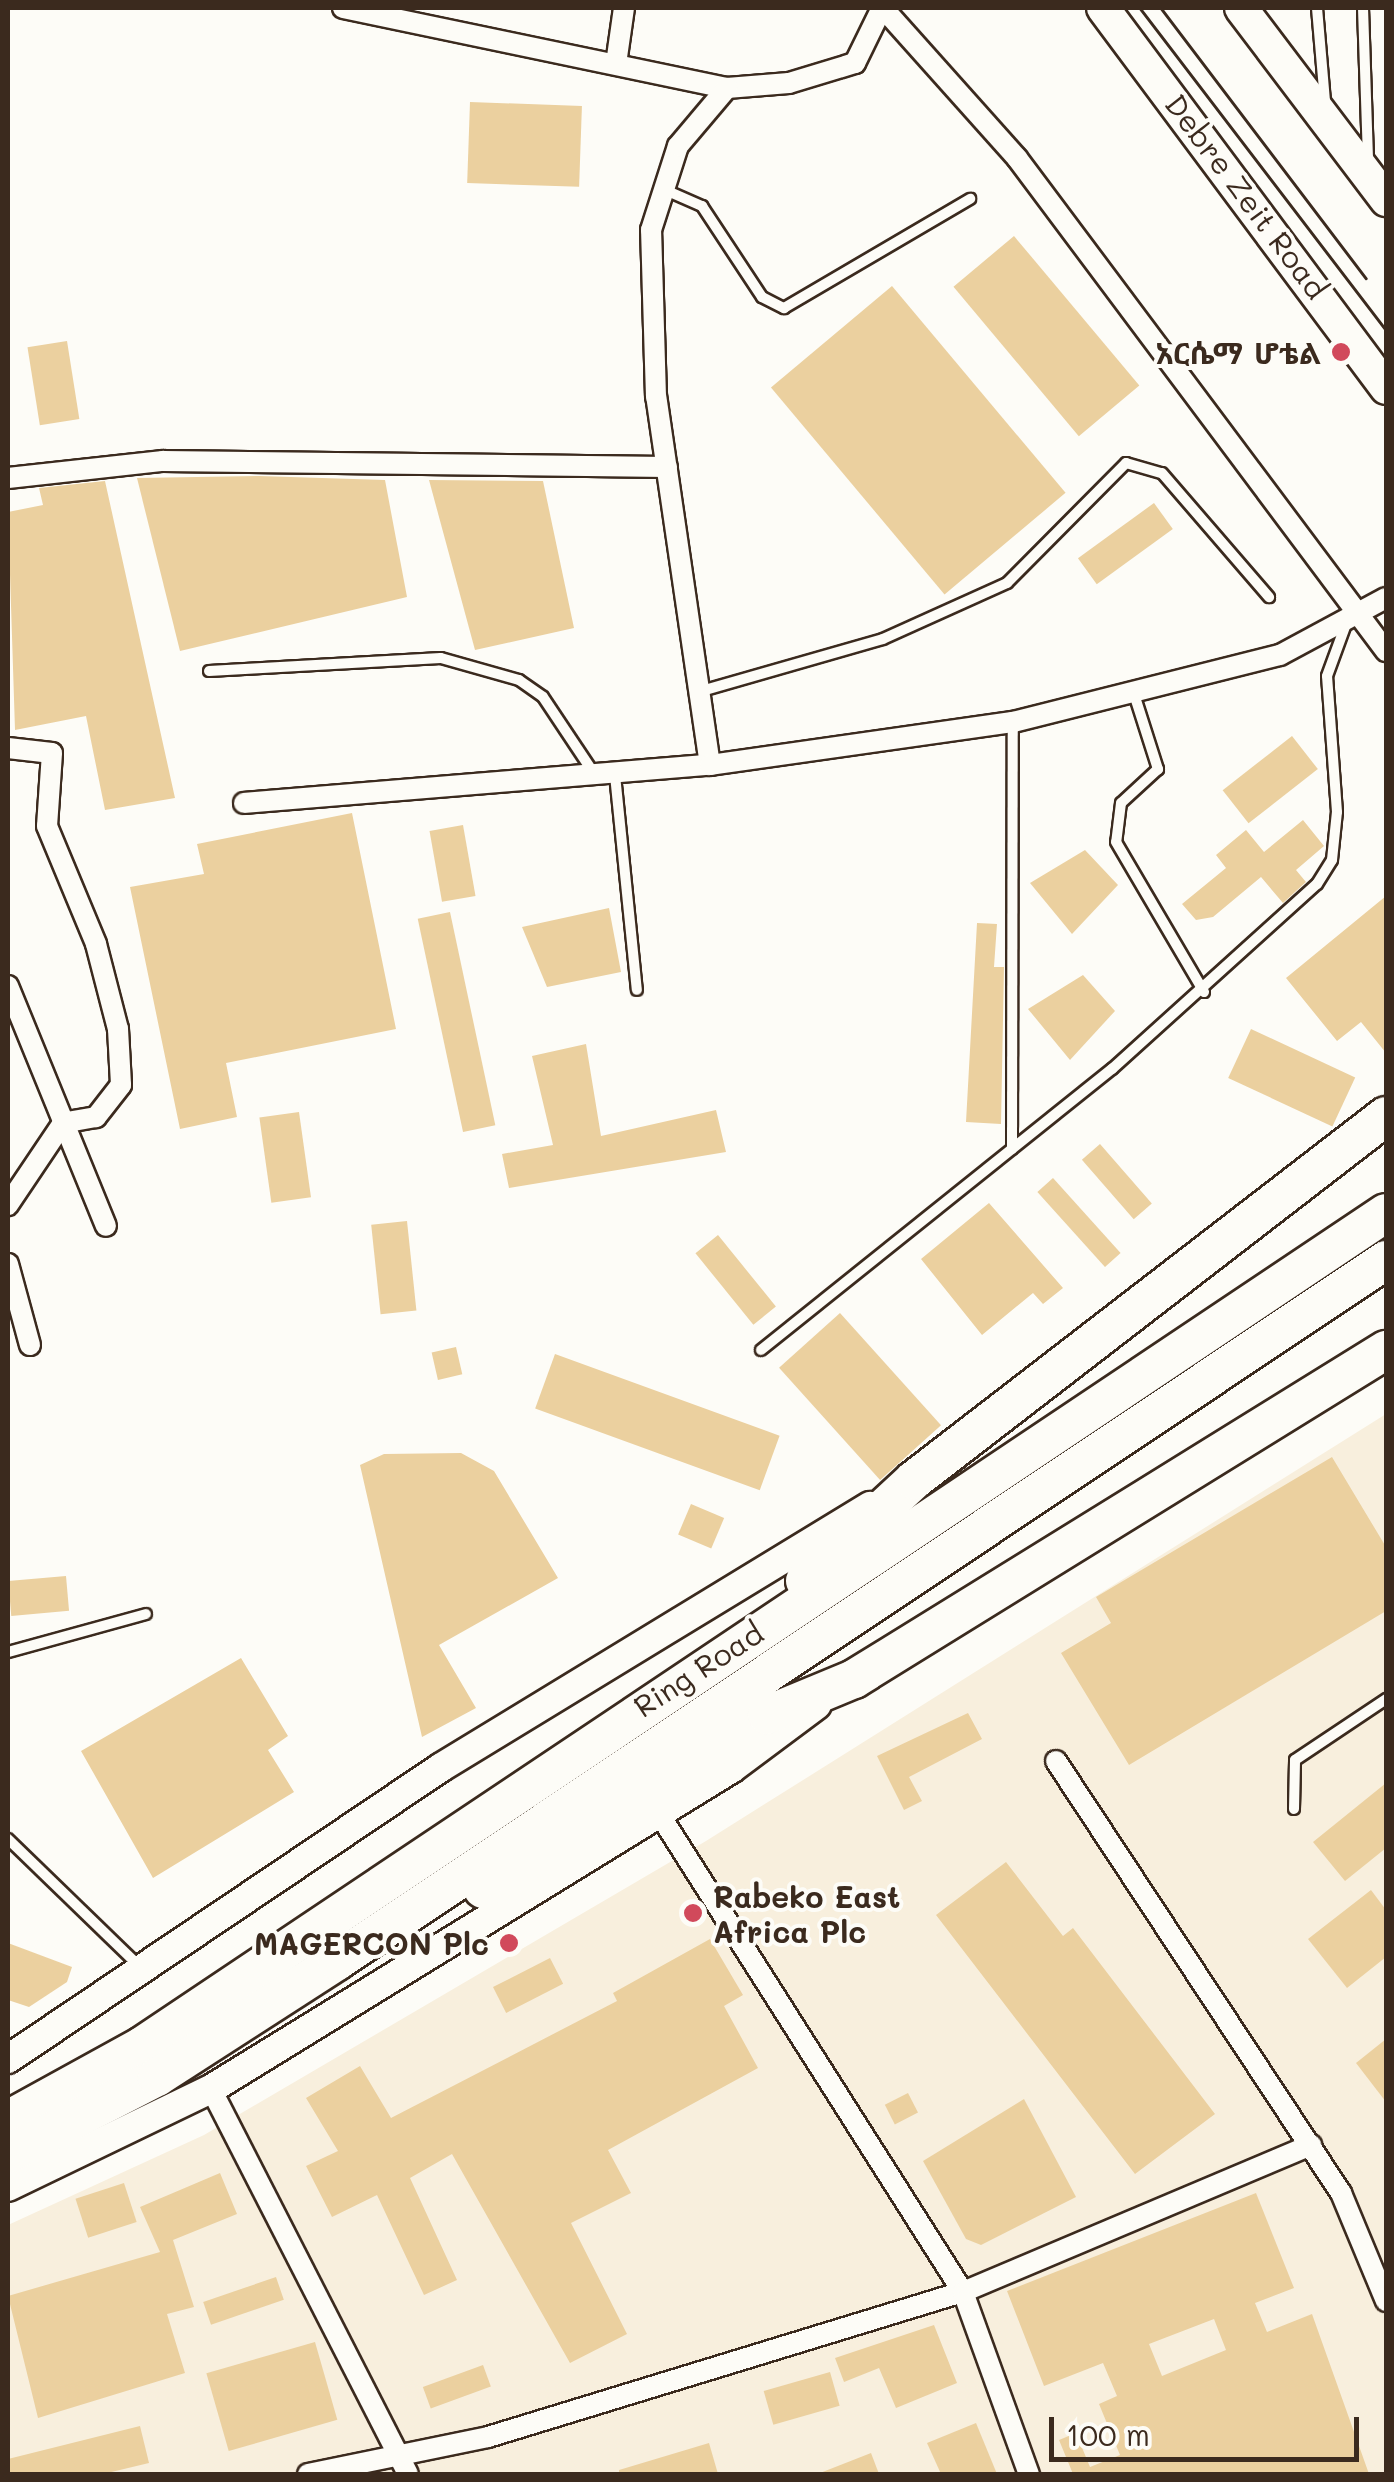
<!DOCTYPE html>
<meta charset="utf-8">
<style>
body{margin:0}
#map{position:relative;width:1394px;height:2482px;overflow:hidden;background:#fdfcf7;font-family:Mali,"Noto Sans Ethiopic",sans-serif}
div>[style]{position:absolute}
.built>*{inset:0;background:#f8efdd}
.building>*{inset:0;background:#ebd09f;transform-origin:0 0}
.roads{filter:drop-shadow(2px 0 #3b2a1e) drop-shadow(-2px 0 #3b2a1e) drop-shadow(0 2px #3b2a1e) drop-shadow(0 -2px #3b2a1e)}
.lane>*{height:10px;margin:-5px;padding:0 5px;transform-origin:5px;border-radius:5px;background:#fdfcf7}
.street>*{height:20px;margin:-10px;padding:0 10px;transform-origin:10px;border-radius:10px;background:#fdfcf7}
.secondary>*{height:28px;margin:-14px;padding:0 14px;transform-origin:14px;border-radius:14px;background:#fdfcf7}
.primary>*{height:32px;margin:-16px;padding:0 16px;transform-origin:16px;border-radius:16px;background:#fdfcf7}
.highway>*{height:38px;margin:-19px;padding:0 19px;transform-origin:19px;border-radius:19px;background:#fdfcf7}
.tram>*{height:2.5px;margin:-1.25px;padding:0 1.25px;transform-origin:1.25px;border-radius:1.25px;background:#3b2a1e}
.dots>*{width:28px;height:28px;translate:-50% -50%;box-sizing:border-box;border:5px solid #fdfcf7;border-radius:50%}
span{translate:-50% -50%;white-space:nowrap;text-align:center;line-height:1.15;-webkit-text-stroke:8px #fdfcf7;paint-order:stroke}
.street-label{font-size:30px;color:#3b2a1e}
.poi-label{font-size:30px;color:#3b2a1e;font-weight:700}
.right{translate:-100% -50%;text-align:right}
.left{translate:0 -50%;text-align:left}
.frame{position:absolute;inset:0;border:10px solid #3b2a1e;pointer-events:none}
.scale{position:absolute;left:1049px;top:2417px;width:310px;height:45px;box-sizing:border-box;border:5px solid #3b2a1e;border-top:0;padding-left:12px;font-size:30px;line-height:35px;white-space:nowrap;color:#3b2a1e;-webkit-text-stroke:8px #fdfcf7;paint-order:stroke}
</style>
<div id="map">
<div class="built">
<div style="clip-path:polygon(1386px 1414px,1386px 2474px,8px 2474px,8px 2225px,204px 2135px,706px 1841px)"></div>
</div>
<div class="building">
<div style="left:470px;top:102px;width:112px;height:81px;rotate:2deg"></div>
<div style="left:1014px;top:236px;width:195px;height:79px;rotate:50deg"></div>
<div style="left:892px;top:286px;width:270px;height:158px;rotate:50deg"></div>
<div style="left:67px;top:341px;width:79px;height:40px;rotate:81deg"></div>
<div style="clip-path:polygon(259px 476px,385px 480px,407px 597px,180px 651px,137px 478px)"></div>
<div style="clip-path:polygon(429px 480px,543px 481px,574px 628px,475px 650px)"></div>
<div style="clip-path:polygon(105px 481px,175px 798px,105px 810px,86px 716px,15px 730px,8px 512px,43px 505px,39px 488px)"></div>
<div style="left:1154px;top:503px;width:32px;height:94px;rotate:54deg"></div>
<div style="left:1292px;top:736px;width:42px;height:88px;rotate:52deg"></div>
<div style="clip-path:polygon(352px 813px,396px 1029px,226px 1063px,237px 1117px,180px 1129px,130px 887px,204px 874px,197px 844px)"></div>
<div style="clip-path:polygon(1303px 820px,1324px 846px,1296px 870px,1306px 882px,1283px 903px,1261px 877px,1213px 917px,1196px 920px,1182px 904px,1226px 868px,1216px 855px,1246px 830px,1264px 852px)"></div>
<div style="left:463px;top:825px;width:72px;height:34px;rotate:80deg"></div>
<div style="clip-path:polygon(1085px 850px,1118px 885px,1072px 934px,1030px 883px)"></div>
<div style="clip-path:polygon(1386px 896px,1386px 1053px,1361px 1022px,1337px 1041px,1286px 978px)"></div>
<div style="clip-path:polygon(609px 908px,621px 972px,547px 987px,522px 927px)"></div>
<div style="left:450px;top:912px;width:218px;height:33px;rotate:78deg"></div>
<div style="clip-path:polygon(977px 923px,997px 924px,994px 967px,1004px 967px,1001px 1124px,966px 1122px)"></div>
<div style="clip-path:polygon(1083px 975px,1115px 1011px,1070px 1060px,1028px 1009px)"></div>
<div style="left:1251px;top:1029px;width:115px;height:54px;rotate:25deg"></div>
<div style="clip-path:polygon(586px 1044px,601px 1136px,716px 1110px,726px 1152px,509px 1188px,502px 1154px,553px 1145px,532px 1056px)"></div>
<div style="left:299px;top:1112px;width:86px;height:40px;rotate:82deg"></div>
<div style="left:1100px;top:1144px;width:79px;height:24px;rotate:49deg"></div>
<div style="left:1053px;top:1178px;width:101px;height:21px;rotate:48deg"></div>
<div style="clip-path:polygon(989px 1203px,1063px 1288px,1043px 1304px,1033px 1293px,982px 1335px,921px 1259px)"></div>
<div style="left:407px;top:1221px;width:90px;height:36px;rotate:84deg"></div>
<div style="left:718px;top:1235px;width:92px;height:29px;rotate:51deg"></div>
<div style="left:840px;top:1313px;width:151px;height:82px;rotate:48deg"></div>
<div style="left:456px;top:1347px;width:28px;height:25px;rotate:77deg"></div>
<div style="left:555px;top:1354px;width:239px;height:58px;rotate:20deg"></div>
<div style="clip-path:polygon(461px 1453px,494px 1471px,558px 1578px,439px 1645px,476px 1708px,422px 1737px,360px 1465px,384px 1454px)"></div>
<div style="clip-path:polygon(1332px 1457px,1386px 1547px,1386px 1611px,1129px 1765px,1061px 1653px,1111px 1623px,1096px 1597px)"></div>
<div style="left:691px;top:1504px;width:36px;height:33px;rotate:23deg"></div>
<div style="left:66px;top:1576px;width:35px;height:58px;rotate:85deg"></div>
<div style="clip-path:polygon(241px 1658px,288px 1736px,268px 1750px,294px 1792px,153px 1878px,81px 1751px)"></div>
<div style="clip-path:polygon(968px 1713px,982px 1739px,909px 1777px,922px 1801px,904px 1810px,877px 1756px)"></div>
<div style="clip-path:polygon(1386px 1783px,1386px 1848px,1345px 1881px,1313px 1842px)"></div>
<div style="clip-path:polygon(1006px 1862px,1063px 1936px,1073px 1928px,1215px 2114px,1135px 2174px,936px 1915px)"></div>
<div style="clip-path:polygon(1371px 1890px,1386px 1910px,1386px 1957px,1347px 1988px,1308px 1939px)"></div>
<div style="clip-path:polygon(710px 1939px,743px 1995px,724px 2006px,758px 2068px,608px 2150px,631px 2193px,571px 2223px,627px 2334px,570px 2363px,452px 2154px,410px 2178px,457px 2280px,424px 2295px,377px 2195px,332px 2217px,306px 2166px,338px 2151px,306px 2098px,360px 2066px,391px 2118px,617px 2001px,613px 1993px)"></div>
<div style="clip-path:polygon(8px 1943px,72px 1967px,67px 1982px,29px 2007px,8px 2000px)"></div>
<div style="left:550px;top:1958px;width:29px;height:64px;rotate:63deg"></div>
<div style="clip-path:polygon(1386px 2039px,1386px 2102px,1356px 2063px)"></div>
<div style="left:908px;top:2093px;width:22px;height:26px;rotate:63deg"></div>
<div style="clip-path:polygon(1024px 2099px,1076px 2197px,981px 2245px,966px 2239px,923px 2161px)"></div>
<div style="clip-path:polygon(220px 2173px,237px 2214px,173px 2240px,194px 2307px,167px 2314px,185px 2373px,38px 2418px,8px 2296px,160px 2252px,140px 2207px)"></div>
<div style="left:124px;top:2183px;width:41px;height:51px;rotate:72deg"></div>
<div style="clip-path:polygon(evenodd,1256px 2193px,1294px 2288px,1255px 2303px,1267px 2332px,1312px 2314px,1369px 2474px,1073px 2474px,1059px 2440px,1076px 2433px,1090px 2467px,1120px 2455px,1099px 2404px,1117px 2396px,1103px 2363px,1044px 2386px,1007px 2291px,1256px 2193px,1214px 2319px,1226px 2350px,1162px 2376px,1149px 2344px,1214px 2319px)"></div>
<div style="left:276px;top:2277px;width:24px;height:77px;rotate:71deg"></div>
<div style="clip-path:polygon(934px 2325px,957px 2383px,896px 2408px,879px 2368px,844px 2382px,835px 2358px)"></div>
<div style="left:315px;top:2342px;width:81px;height:113px;rotate:74deg"></div>
<div style="left:483px;top:2365px;width:23px;height:64px;rotate:70deg"></div>
<div style="left:830px;top:2372px;width:35px;height:69px;rotate:74deg"></div>
<div style="clip-path:polygon(976px 2423px,997px 2474px,941px 2474px,927px 2443px)"></div>
<div style="clip-path:polygon(140px 2426px,149px 2463px,103px 2474px,8px 2474px,8px 2459px)"></div>
<div style="clip-path:polygon(709px 2443px,718px 2474px,619px 2474px,619px 2470px)"></div>
<div style="clip-path:polygon(871px 2453px,879px 2474px,820px 2474px,820px 2473px)"></div>
</div>
<div class="roads">
<div class="lane">
<div style="left:1317px;top:8px;width:93px;rotate:85.1deg"></div>
<div style="left:1363px;top:8px;width:153px;rotate:88.1deg"></div>
<div style="left:663px;top:189px;width:43px;rotate:23.6deg"></div>
<div style="left:702px;top:206px;width:109px;rotate:56.6deg"></div>
<div style="left:762px;top:297px;width:25px;rotate:27deg"></div>
<div style="left:784px;top:308px;width:216px;rotate:-30.4deg"></div>
<div style="left:209px;top:671px;width:232px;rotate:-3.2deg"></div>
<div style="left:441px;top:658px;width:81px;rotate:15.8deg"></div>
<div style="left:519px;top:680px;width:29px;rotate:35deg"></div>
<div style="left:543px;top:697px;width:94px;rotate:56.3deg"></div>
<div style="left:698px;top:692px;width:192px;rotate:-16deg"></div>
<div style="left:883px;top:639px;width:136px;rotate:-24.3deg"></div>
<div style="left:1007px;top:583px;width:169px;rotate:-45.2deg"></div>
<div style="left:1126px;top:463px;width:37px;rotate:16deg"></div>
<div style="left:1162px;top:473px;width:164px;rotate:49.2deg"></div>
<div style="left:1135px;top:697px;width:76px;rotate:72.3deg"></div>
<div style="left:1158px;top:769px;width:50px;rotate:137.4deg"></div>
<div style="left:1121px;top:803px;width:39px;rotate:97deg"></div>
<div style="left:1116px;top:842px;width:174px;rotate:59.6deg"></div>
<div style="left:615px;top:775px;width:216px;rotate:84.2deg"></div>
<div style="left:1012px;top:1149px;width:426px;rotate:-89.9deg"></div>
<div style="left:761px;top:1350px;width:450px;rotate:-38.7deg"></div>
<div style="left:1112px;top:1069px;width:276px;rotate:-42.1deg"></div>
<div style="left:1317px;top:884px;width:28px;rotate:-58deg"></div>
<div style="left:1332px;top:860px;width:48px;rotate:-84.1deg"></div>
<div style="left:1337px;top:812px;width:136px;rotate:-94.2deg"></div>
<div style="left:1327px;top:676px;width:55px;rotate:-69.9deg"></div>
<div style="left:8px;top:1652px;width:143px;rotate:-15.4deg"></div>
<div style="left:1294px;top:1809px;width:49px;rotate:-88.8deg"></div>
<div style="left:1295px;top:1760px;width:110px;rotate:-33.8deg"></div>
<div style="left:8px;top:1839px;width:184px;rotate:44.1deg"></div>
</div>
<div class="street">
<div style="left:343px;top:8px;width:392px;rotate:11.8deg"></div>
<div style="left:727px;top:88px;width:62px;rotate:-4.6deg"></div>
<div style="left:789px;top:83px;width:69px;rotate:-16.9deg"></div>
<div style="left:855px;top:63px;width:61px;rotate:-63.9deg"></div>
<div style="left:883px;top:8px;width:201px;rotate:48.2deg"></div>
<div style="left:1017px;top:158px;width:616px;rotate:53.19deg"></div>
<div style="left:616px;top:64px;width:57px;rotate:-81.9deg"></div>
<div style="left:8px;top:478px;width:156px;rotate:-6.3deg"></div>
<div style="left:163px;top:461px;width:504px;rotate:0.68deg"></div>
<div style="left:8px;top:748px;width:44px;rotate:6.5deg"></div>
<div style="left:52px;top:753px;width:73px;rotate:93.9deg"></div>
<div style="left:47px;top:826px;width:128px;rotate:67.4deg"></div>
<div style="left:96px;top:944px;width:88px;rotate:75.5deg"></div>
<div style="left:118px;top:1029px;width:56px;rotate:86.9deg"></div>
<div style="left:121px;top:1085px;width:41px;rotate:128deg"></div>
<div style="left:96px;top:1117px;width:34px;rotate:170deg"></div>
<div style="left:63px;top:1123px;width:99px;rotate:123.9deg"></div>
<div style="left:710px;top:765px;width:372px;rotate:-98.3deg"></div>
<div style="left:656px;top:397px;width:167px;rotate:-91.7deg"></div>
<div style="left:651px;top:230px;width:88px;rotate:-72.2deg"></div>
<div style="left:678px;top:146px;width:76px;rotate:-49.8deg"></div>
<div style="left:244px;top:803px;width:468px;rotate:-4.7deg"></div>
<div style="left:710px;top:765px;width:306px;rotate:-8.1deg"></div>
<div style="left:1013px;top:722px;width:275px;rotate:-14.1deg"></div>
<div style="left:1280px;top:655px;width:120px;rotate:-28.3deg"></div>
<div style="left:8px;top:986px;width:259px;rotate:67.8deg"></div>
<div style="left:8px;top:1264px;width:84px;rotate:74.8deg"></div>
<div style="left:1056px;top:1761px;width:518px;rotate:56.59deg"></div>
<div style="left:1341px;top:2193px;width:117px;rotate:67.4deg"></div>
<div style="left:658px;top:1812px;width:569px;rotate:57.57deg"></div>
<div style="left:963px;top:2292px;width:194px;rotate:70.1deg"></div>
<div style="left:211px;top:2089px;width:432px;rotate:62.9deg"></div>
<div style="left:308px;top:2474px;width:184px;rotate:-11.6deg"></div>
<div style="left:488px;top:2437px;width:497px;rotate:-17deg"></div>
<div style="left:963px;top:2292px;width:378px;rotate:-22.9deg"></div>
</div>
<div class="secondary">
<div style="left:8px;top:2059px;width:521px;rotate:-33.96deg"></div>
<div style="left:440px;top:1768px;width:504px;rotate:-31.35deg"></div>
<div style="left:8px;top:2187px;width:225px;rotate:-25.8deg"></div>
<div style="left:211px;top:2089px;width:611px;rotate:-31.61deg"></div>
<div style="left:731px;top:1769px;width:107px;rotate:-36.7deg"></div>
</div>
<div class="primary">
<div style="left:1103px;top:8px;width:474px;rotate:53.3deg"></div>
<div style="left:1241px;top:8px;width:241px;rotate:52.9deg"></div>
</div>
<div class="highway">
<div style="left:805px;top:1581px;width:149px;rotate:-42.8deg"></div>
<div style="left:914px;top:1480px;width:596px;rotate:-37.64deg"></div>
<div style="left:483px;top:1889px;width:333px;rotate:-31.5deg"></div>
<div style="left:767px;top:1715px;width:94px;rotate:-22.5deg"></div>
<div style="left:854px;top:1679px;width:626px;rotate:-31.73deg"></div>
<div style="left:8px;top:2120px;width:153px;rotate:-28.9deg"></div>
<div style="left:142px;top:2046px;width:1497px;rotate:-33.81deg"></div>
<div style="left:8px;top:2154px;width:168px;rotate:-27.3deg"></div>
<div style="left:157px;top:2077px;width:214px;rotate:-32.8deg"></div>
<div style="left:337px;top:1961px;width:1262px;rotate:-33.75deg"></div>
</div>
</div>
<div class="tram">
<div style="left:1140px;top:8px;width:405px;rotate:52.6deg"></div>
<div style="left:1161px;top:8px;width:339px;rotate:52.8deg"></div>
</div>
<div class="dots">
<div style="left:1341px;top:352px;background:#d1495b"></div>
<div style="left:693px;top:1913px;background:#d1495b"></div>
<div style="left:509px;top:1943px;background:#d1495b"></div>
</div>
<div class="street-label">
<span style="left:1247px;top:196px;rotate:53deg">Debre Zeit Road</span>
<span style="left:698px;top:1669px;rotate:-33deg">Ring Road</span>
</div>
<div class="poi-label">
<span class="right" style="left:1321px;top:352px">አርሴማ ሆቴል</span>
<span class="left" style="left:713px;top:1913px">Rabeko East<br>Africa Plc</span>
<span class="right" style="left:489px;top:1943px">MAGERCON Plc</span>
</div>
<div class="frame"></div>
<div class="scale">100 m</div>
</div>
